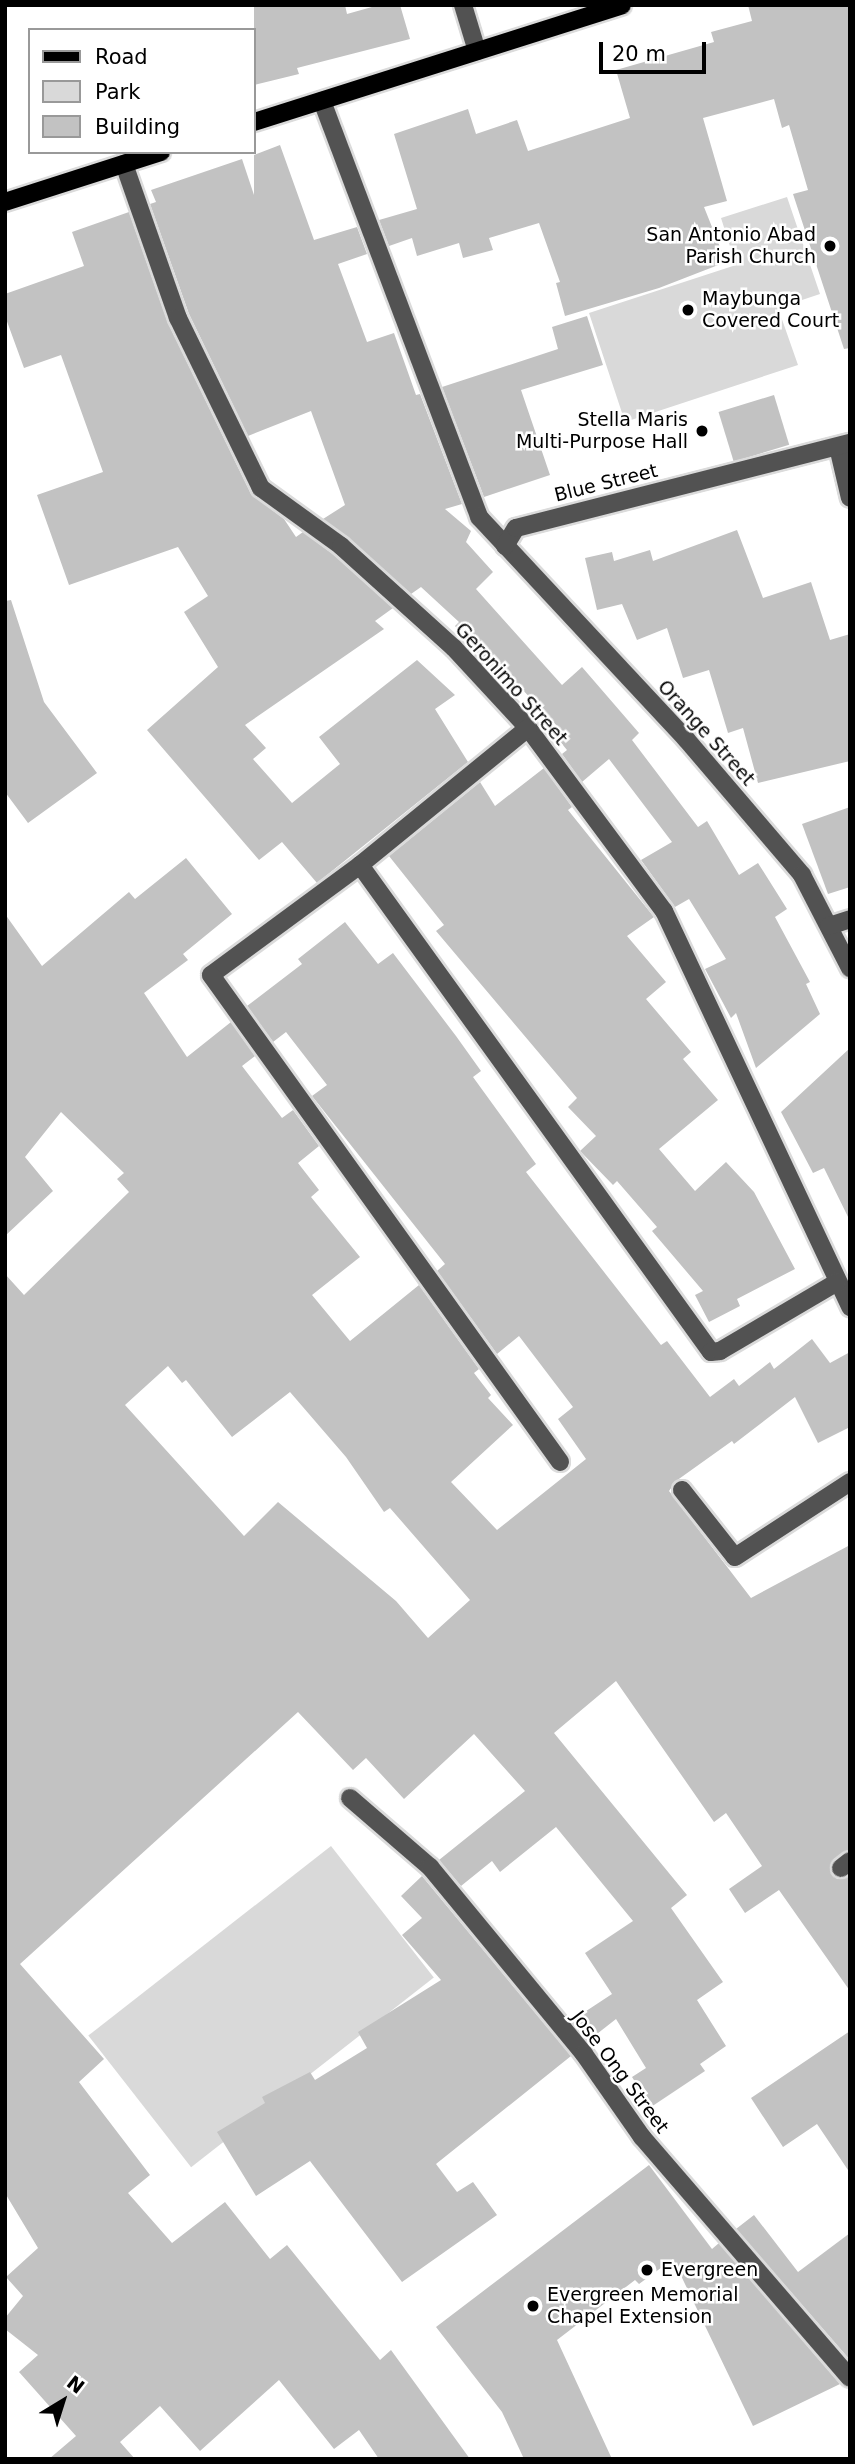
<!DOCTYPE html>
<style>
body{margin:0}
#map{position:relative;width:855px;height:2464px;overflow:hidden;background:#fff;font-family:"DejaVu Sans",sans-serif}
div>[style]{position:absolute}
.green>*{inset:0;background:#d9d9d9;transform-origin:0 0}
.building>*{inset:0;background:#c2c2c2;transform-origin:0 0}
.roads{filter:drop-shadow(2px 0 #dbdbdb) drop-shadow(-2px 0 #dbdbdb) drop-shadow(0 2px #dbdbdb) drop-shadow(0 -2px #dbdbdb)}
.minor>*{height:18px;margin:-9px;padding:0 9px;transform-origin:9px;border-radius:9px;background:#525252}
.major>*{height:18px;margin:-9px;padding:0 9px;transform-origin:9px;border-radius:9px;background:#000}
.dots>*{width:19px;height:19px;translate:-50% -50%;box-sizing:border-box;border:4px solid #fff;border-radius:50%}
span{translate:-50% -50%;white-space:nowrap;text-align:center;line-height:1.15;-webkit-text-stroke:5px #fff;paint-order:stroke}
.poi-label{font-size:19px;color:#000}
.right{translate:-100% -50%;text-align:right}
.left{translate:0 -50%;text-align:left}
.street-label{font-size:19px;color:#000}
.frame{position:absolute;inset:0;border:7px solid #000;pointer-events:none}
.legend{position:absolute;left:28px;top:28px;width:228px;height:126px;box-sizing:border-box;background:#fff;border:2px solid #999;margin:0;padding:9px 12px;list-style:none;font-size:21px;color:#000}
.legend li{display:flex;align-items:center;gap:14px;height:35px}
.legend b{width:35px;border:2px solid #999}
.north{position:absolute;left:28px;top:2366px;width:70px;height:70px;-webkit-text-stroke:5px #fff;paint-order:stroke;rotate:38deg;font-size:19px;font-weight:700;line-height:28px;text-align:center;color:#000}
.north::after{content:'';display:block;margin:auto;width:24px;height:32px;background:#000;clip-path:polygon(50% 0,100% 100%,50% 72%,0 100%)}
.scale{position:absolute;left:599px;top:42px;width:107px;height:32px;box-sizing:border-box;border:4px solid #000;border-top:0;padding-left:9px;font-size:21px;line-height:24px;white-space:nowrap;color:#000;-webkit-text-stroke:5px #fff;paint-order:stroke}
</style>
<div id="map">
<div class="green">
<div style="clip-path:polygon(787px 197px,820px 294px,778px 308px,798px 365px,625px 422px,589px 313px,736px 265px,721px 218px)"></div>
<div style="left:331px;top:1846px;width:167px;height:308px;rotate:52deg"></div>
</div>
<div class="building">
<div style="clip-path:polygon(254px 5px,345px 5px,347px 14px,379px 5px,400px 5px,410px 39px,297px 68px,299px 74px,254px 85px)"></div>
<div style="clip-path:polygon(748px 5px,850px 5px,850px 348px,844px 349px,793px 194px,808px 190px,789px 125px,782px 128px,774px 99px,703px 118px,727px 201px,704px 207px,726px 262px,659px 288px,565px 316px,556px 283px,560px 282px,539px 223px,489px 238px,493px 250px,463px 258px,459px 243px,417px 256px,412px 238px,389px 246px,379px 220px,417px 209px,394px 134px,468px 109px,476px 134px,517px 120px,528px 151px,630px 118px,616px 70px,714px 42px,711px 32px,752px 21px)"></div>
<div style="clip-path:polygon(280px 145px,314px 240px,357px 227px,367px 254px,338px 264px,367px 342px,394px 333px,416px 395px,420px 394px,462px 504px,445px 509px,471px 531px,466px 542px,493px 572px,476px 589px,562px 685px,582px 667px,639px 733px,632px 740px,698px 827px,707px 821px,739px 875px,758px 863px,787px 909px,775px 917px,810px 982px,806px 984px,820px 1014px,756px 1068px,736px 1013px,731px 1018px,705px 969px,726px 959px,689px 899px,675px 907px,641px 860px,672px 842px,609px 759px,582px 782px,562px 754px,567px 750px,553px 733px,559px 728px,498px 664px,491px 669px,455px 626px,459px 622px,421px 587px,411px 594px,323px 519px,345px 505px,311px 411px,248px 436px,189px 314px,150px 204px,156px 202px,151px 190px,242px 159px,254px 195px,254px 155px)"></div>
<div style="clip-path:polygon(129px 212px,168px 323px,251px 494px,284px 519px,296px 537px,303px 532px,334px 555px,393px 608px,375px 621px,384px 629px,245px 725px,266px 748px,253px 759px,292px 803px,340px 764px,319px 737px,417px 660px,455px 695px,435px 709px,468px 762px,317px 883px,282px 842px,259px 860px,147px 730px,218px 667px,184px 612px,208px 596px,178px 547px,69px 585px,37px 495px,103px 472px,61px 355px,24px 368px,5px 316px,5px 294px,84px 266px,72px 232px)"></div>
<div style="clip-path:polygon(587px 316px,603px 365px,521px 390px,550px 475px,484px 497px,442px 387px,558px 349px,552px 327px)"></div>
<div style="left:774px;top:395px;width:52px;height:58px;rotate:73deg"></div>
<div style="clip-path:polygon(737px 530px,763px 598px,811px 582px,830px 640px,850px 634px,850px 761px,758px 783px,743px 728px,728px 733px,709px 670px,683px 678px,667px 628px,637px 640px,622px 604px,597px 610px,585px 558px,612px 552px,614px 561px,650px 550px,653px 561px)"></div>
<div style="clip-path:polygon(11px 600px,44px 702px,97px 773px,28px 823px,5px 792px,5px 601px)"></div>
<div style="clip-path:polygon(544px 768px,572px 807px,568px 810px,654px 917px,627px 936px,666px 982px,646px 999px,691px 1052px,683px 1059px,718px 1100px,659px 1149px,695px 1191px,726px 1162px,754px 1192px,795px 1269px,737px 1299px,740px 1306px,709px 1322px,695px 1295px,703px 1291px,652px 1231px,657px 1227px,617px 1181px,613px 1185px,580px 1151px,596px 1136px,568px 1107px,577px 1098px,436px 931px,444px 925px,389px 856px,480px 782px,495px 806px)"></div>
<div style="clip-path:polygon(850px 807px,850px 887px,828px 894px,802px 824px)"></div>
<div style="clip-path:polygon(evenodd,186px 858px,232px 914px,183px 954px,188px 960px,144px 993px,187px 1057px,231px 1022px,255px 1056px,242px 1066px,282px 1118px,293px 1110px,319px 1146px,298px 1163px,319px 1190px,311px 1197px,360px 1257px,312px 1295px,350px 1341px,419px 1285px,479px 1369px,474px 1373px,491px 1395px,488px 1398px,513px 1425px,451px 1482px,497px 1530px,586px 1459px,558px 1419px,573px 1407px,519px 1336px,497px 1354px,437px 1271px,445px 1264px,312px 1096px,327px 1085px,286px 1032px,273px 1042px,247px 1006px,302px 964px,298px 959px,345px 922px,378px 964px,393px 953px,456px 1036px,481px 1071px,473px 1077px,536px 1164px,526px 1172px,661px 1345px,667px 1341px,710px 1397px,734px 1379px,739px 1386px,770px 1362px,774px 1369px,812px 1339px,830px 1363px,850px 1352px,850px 1427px,818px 1443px,795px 1397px,734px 1444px,732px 1441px,676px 1481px,669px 1491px,751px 1598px,850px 1545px,850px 1850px,834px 1859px,830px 1869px,837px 1879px,850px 1876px,850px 1991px,779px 1890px,745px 1913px,729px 1889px,762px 1866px,726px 1813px,714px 1822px,616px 1681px,554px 1733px,687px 1895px,671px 1908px,723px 1982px,697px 2000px,726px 2046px,700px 2064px,705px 2071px,651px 2107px,632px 2077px,646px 2068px,616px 2019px,588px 2041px,571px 2021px,612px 1994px,585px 1953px,633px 1921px,556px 1827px,500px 1872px,492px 1861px,461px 1886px,439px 1860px,525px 1791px,474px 1734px,404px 1799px,366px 1758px,353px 1770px,298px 1712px,20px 1964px,104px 2059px,79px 2082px,150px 2175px,128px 2193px,172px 2243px,225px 2202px,270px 2259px,287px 2245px,380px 2360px,391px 2350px,470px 2459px,379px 2459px,359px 2430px,334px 2449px,279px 2380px,200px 2451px,160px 2406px,120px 2442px,135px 2459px,49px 2459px,76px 2436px,19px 2372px,38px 2355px,5px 2329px,5px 2318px,23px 2296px,6px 2277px,38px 2248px,5px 2193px,5px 1274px,24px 1295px,129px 1192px,117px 1179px,124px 1173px,61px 1112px,25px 1157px,53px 1191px,5px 1236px,5px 914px,42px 966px,129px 892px,135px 899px,186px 858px,168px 1366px,182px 1383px,186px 1380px,232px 1437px,290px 1392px,346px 1457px,384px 1512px,390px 1508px,470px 1600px,428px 1638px,396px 1601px,278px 1502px,244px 1536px,125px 1405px,168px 1366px)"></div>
<div style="clip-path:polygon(850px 1048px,850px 1221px,824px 1168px,813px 1173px,781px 1112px)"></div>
<div style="clip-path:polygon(422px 1876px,571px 2056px,436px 2164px,457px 2192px,473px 2182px,497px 2215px,402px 2282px,310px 2161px,256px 2196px,217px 2132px,265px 2103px,262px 2097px,310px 2072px,315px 2080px,367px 2048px,358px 2032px,441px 1980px,402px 1935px,422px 1918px,401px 1896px)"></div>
<div style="clip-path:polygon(850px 2031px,850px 2173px,817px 2124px,783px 2147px,751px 2098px)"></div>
<div style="clip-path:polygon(649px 2165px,712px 2249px,719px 2243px,840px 2384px,753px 2426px,673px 2259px,639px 2284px,635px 2280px,557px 2340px,612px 2459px,524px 2459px,502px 2412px,436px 2327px)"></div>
<div style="clip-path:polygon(754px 2215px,798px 2272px,850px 2233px,850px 2360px,736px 2229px)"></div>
</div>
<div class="roads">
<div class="minor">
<div style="left:463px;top:5px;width:48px;rotate:73.1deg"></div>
<div style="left:322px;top:101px;width:445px;rotate:69.3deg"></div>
<div style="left:479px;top:517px;width:304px;rotate:47deg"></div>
<div style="left:686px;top:739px;width:179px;rotate:49.5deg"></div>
<div style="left:802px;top:875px;width:105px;rotate:62.7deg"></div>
<div style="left:124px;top:164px;width:163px;rotate:70.7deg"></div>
<div style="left:178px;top:318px;width:189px;rotate:64deg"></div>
<div style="left:261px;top:488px;width:99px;rotate:35.9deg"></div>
<div style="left:341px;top:546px;width:152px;rotate:42.1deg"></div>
<div style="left:454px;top:648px;width:109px;rotate:47.2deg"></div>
<div style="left:528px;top:728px;width:228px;rotate:53.4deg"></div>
<div style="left:664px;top:911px;width:438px;rotate:64.8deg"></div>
<div style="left:838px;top:447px;width:52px;rotate:76.8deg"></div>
<div style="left:505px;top:546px;width:21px;rotate:-59deg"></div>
<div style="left:516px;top:528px;width:345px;rotate:-14.3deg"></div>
<div style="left:528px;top:728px;width:217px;rotate:140.8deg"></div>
<div style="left:360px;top:865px;width:185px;rotate:143.6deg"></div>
<div style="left:211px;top:975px;width:599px;rotate:54.37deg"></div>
<div style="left:360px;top:865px;width:600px;rotate:54.22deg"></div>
<div style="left:711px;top:1352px;width:9px;rotate:-6deg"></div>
<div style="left:720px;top:1351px;width:136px;rotate:-30.5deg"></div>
<div style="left:829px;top:926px;width:22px;rotate:-18deg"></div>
<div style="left:682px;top:1490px;width:85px;rotate:51.7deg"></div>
<div style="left:735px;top:1557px;width:137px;rotate:-33.1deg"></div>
<div style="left:350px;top:1798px;width:106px;rotate:40.8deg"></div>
<div style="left:430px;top:1867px;width:242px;rotate:50.5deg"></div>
<div style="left:584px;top:2054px;width:101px;rotate:55.1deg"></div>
<div style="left:642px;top:2137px;width:318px;rotate:49.2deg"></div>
<div style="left:841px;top:1868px;width:11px;rotate:-38deg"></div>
</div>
<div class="major">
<div style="left:254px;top:122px;width:386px;rotate:-17.6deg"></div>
<div style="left:5px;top:202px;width:164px;rotate:-17.8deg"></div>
</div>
</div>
<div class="dots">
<div style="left:830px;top:246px;background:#000"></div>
<div style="left:688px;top:310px;background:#000"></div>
<div style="left:702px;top:431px;background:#000"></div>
<div style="left:647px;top:2270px;background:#000"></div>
<div style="left:533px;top:2306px;background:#000"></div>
</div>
<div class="poi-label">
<span class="right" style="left:816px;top:246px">San Antonio Abad<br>Parish Church</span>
<span class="left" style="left:702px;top:310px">Maybunga<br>Covered Court</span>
<span class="right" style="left:688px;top:431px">Stella Maris<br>Multi-Purpose Hall</span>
<span class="left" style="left:661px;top:2270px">Evergreen</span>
<span class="left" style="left:547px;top:2306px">Evergreen Memorial<br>Chapel Extension</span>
</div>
<div class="street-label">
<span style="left:606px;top:483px;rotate:-14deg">Blue Street</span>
<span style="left:511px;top:684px;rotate:48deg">Geronimo Street</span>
<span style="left:706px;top:733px;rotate:48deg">Orange Street</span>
<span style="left:620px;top:2072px;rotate:53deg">Jose Ong Street</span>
</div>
<div class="frame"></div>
<ul class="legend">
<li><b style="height:9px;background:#000"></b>Road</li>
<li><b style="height:19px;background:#d9d9d9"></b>Park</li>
<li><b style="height:19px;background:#c2c2c2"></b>Building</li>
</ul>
<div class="north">N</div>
<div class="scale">20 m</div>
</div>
